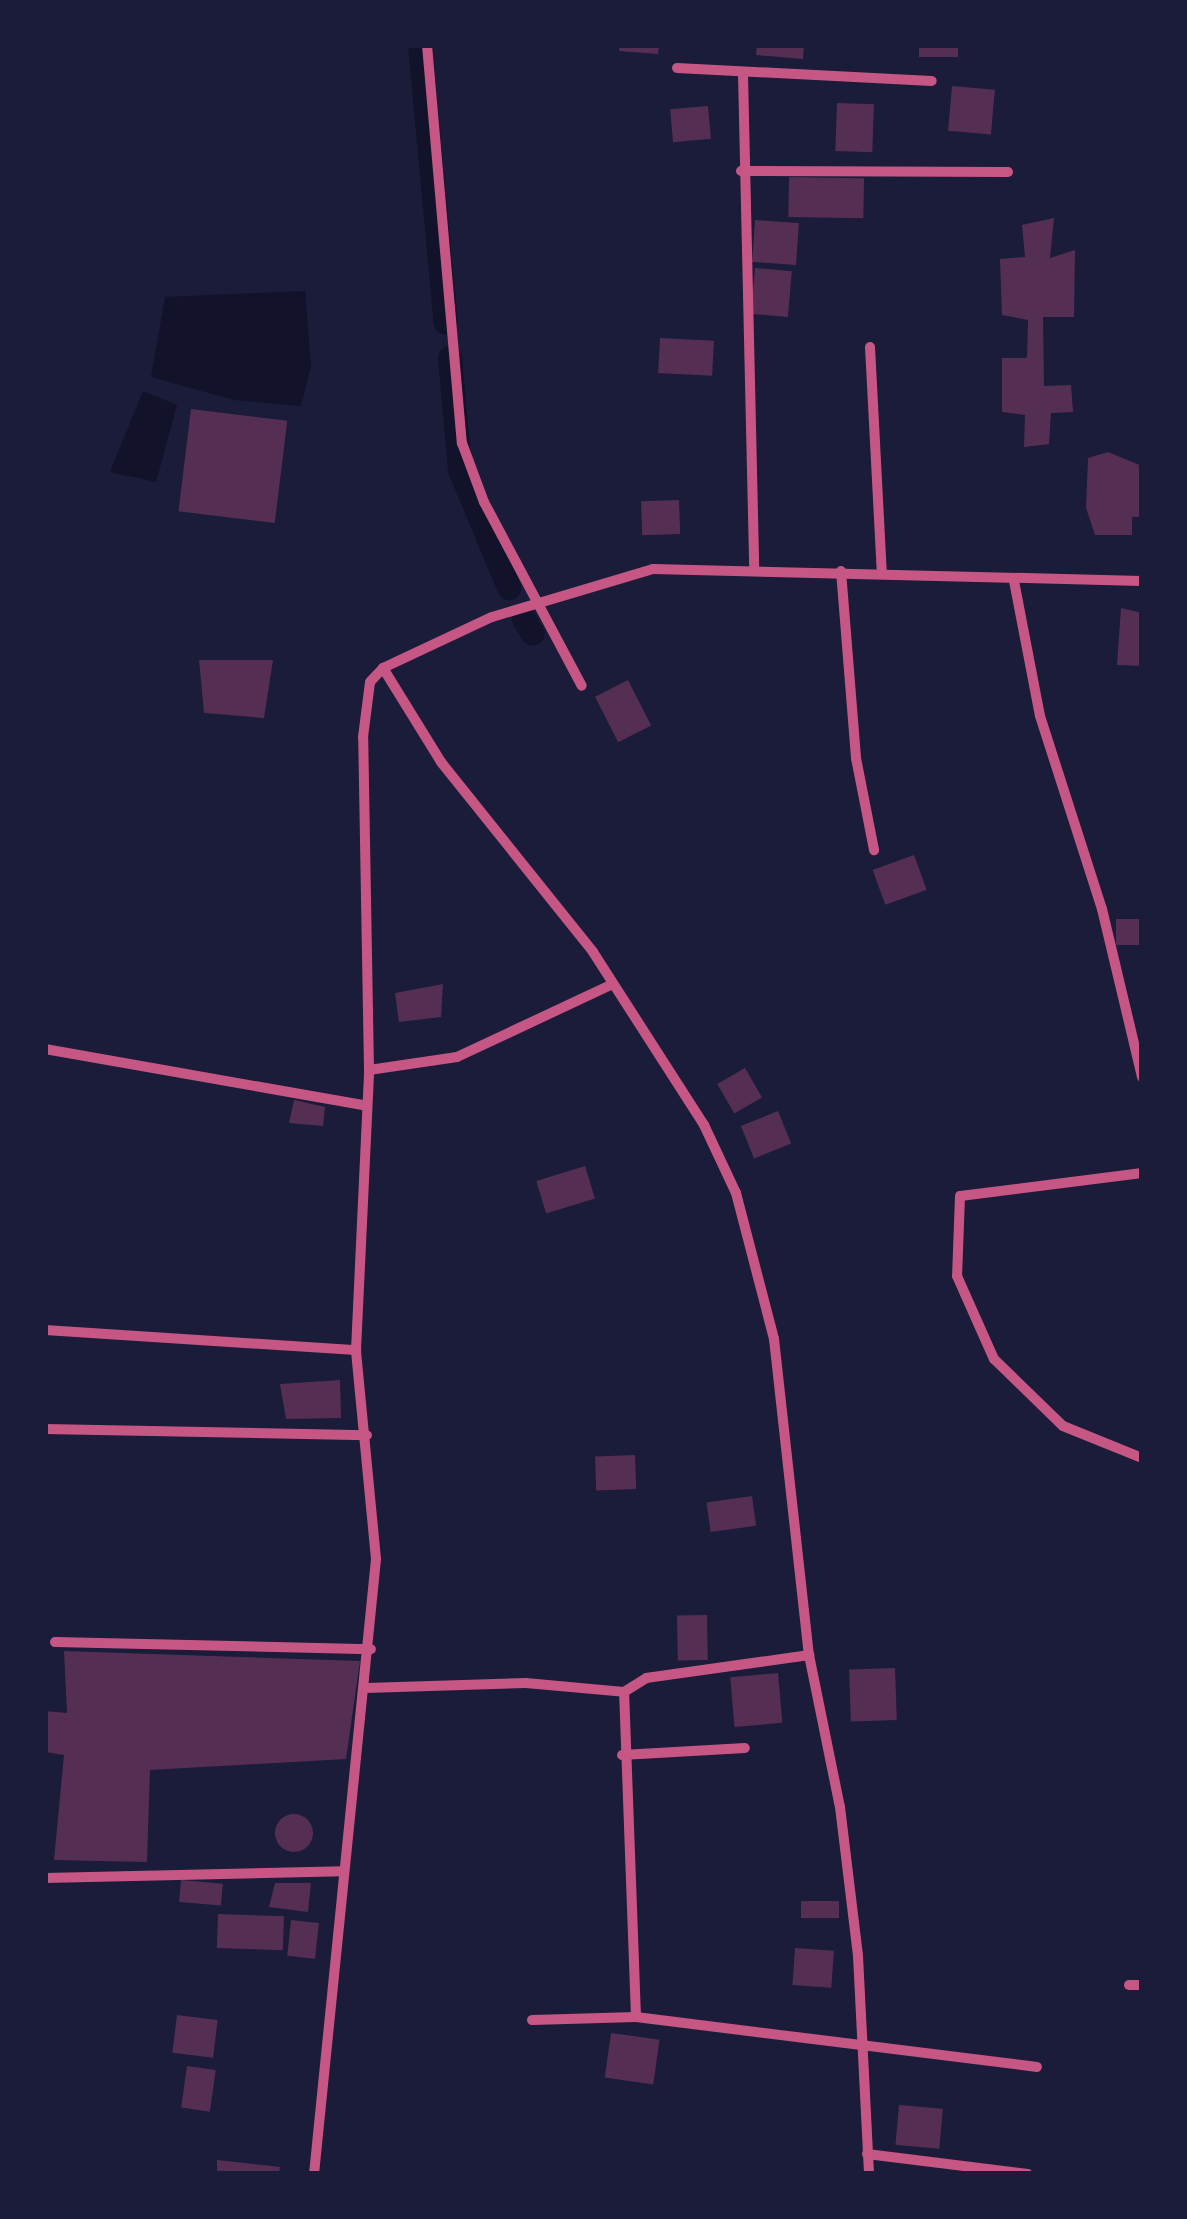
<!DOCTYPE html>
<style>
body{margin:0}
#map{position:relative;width:1187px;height:2219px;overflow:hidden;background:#1b1b3a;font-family:"Asap Condensed",sans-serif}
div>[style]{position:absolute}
.water>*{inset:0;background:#12122b}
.canal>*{height:24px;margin:-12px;padding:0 12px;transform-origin:12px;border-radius:12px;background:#12122b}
.building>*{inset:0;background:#542f53;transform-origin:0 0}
.round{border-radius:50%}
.minor>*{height:10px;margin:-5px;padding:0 5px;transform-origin:5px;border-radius:5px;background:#c65784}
span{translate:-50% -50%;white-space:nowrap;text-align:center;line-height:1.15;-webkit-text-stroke:9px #1b1b3a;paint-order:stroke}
.frame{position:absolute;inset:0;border:48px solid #1b1b3a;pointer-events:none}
</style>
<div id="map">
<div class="water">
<div style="clip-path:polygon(305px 291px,311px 366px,301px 406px,234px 400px,151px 377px,165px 297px)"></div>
<div style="clip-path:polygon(143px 391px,177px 405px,156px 482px,110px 472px)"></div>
</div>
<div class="canal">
<div style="left:420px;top:45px;width:279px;rotate:84.7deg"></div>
<div style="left:450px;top:358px;width:112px;rotate:84.9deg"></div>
<div style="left:460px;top:470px;width:128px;rotate:67.4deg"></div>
<div style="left:524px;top:619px;width:17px;rotate:59deg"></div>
</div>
<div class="building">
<div style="clip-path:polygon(620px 45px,659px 45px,658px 54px,619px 51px)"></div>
<div style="clip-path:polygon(757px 45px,804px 45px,803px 59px,756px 55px)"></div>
<div style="left:919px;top:45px;width:39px;height:12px"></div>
<div style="left:952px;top:86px;width:43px;height:45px;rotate:5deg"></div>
<div style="left:837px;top:103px;width:37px;height:48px;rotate:2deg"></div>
<div style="left:708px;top:106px;width:33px;height:38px;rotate:85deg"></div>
<div style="left:789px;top:177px;width:75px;height:40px;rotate:1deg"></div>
<div style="clip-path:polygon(1054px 218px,1050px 258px,1075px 250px,1074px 317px,1043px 317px,1044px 386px,1071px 385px,1073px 412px,1051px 413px,1049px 444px,1024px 447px,1025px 415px,1002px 412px,1002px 358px,1027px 358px,1028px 320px,1002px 315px,1000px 259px,1025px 257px,1022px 225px)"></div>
<div style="left:755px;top:220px;width:44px;height:42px;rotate:4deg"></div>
<div style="left:755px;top:268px;width:37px;height:46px;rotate:5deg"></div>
<div style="left:660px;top:338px;width:54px;height:35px;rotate:3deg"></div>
<div style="left:191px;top:409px;width:97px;height:103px;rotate:7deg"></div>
<div style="clip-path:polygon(1108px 452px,1142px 466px,1142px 517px,1132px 517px,1132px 535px,1095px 535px,1086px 508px,1088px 458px)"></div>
<div style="left:679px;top:500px;width:34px;height:38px;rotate:88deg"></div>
<div style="clip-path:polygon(1121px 608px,1142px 613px,1142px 666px,1117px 665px)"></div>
<div style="clip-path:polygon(199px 660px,273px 660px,264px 718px,204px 713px)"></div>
<div style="left:628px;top:680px;width:51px;height:37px;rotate:63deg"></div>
<div style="left:914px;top:855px;width:37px;height:44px;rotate:70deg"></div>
<div style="left:1142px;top:919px;width:26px;height:26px;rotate:90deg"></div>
<div style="clip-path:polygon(443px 984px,441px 1017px,399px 1022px,395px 993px)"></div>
<div style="left:745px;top:1068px;width:34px;height:32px;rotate:60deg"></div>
<div style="clip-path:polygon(294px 1100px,325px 1107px,323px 1126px,289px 1123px)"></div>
<div style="left:778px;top:1111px;width:35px;height:40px;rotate:68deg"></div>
<div style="left:585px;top:1166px;width:34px;height:51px;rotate:73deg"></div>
<div style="clip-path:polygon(340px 1380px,341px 1418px,286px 1419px,280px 1384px)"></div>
<div style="left:635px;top:1455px;width:34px;height:40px;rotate:88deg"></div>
<div style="left:752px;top:1496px;width:30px;height:46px;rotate:82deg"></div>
<div style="left:707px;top:1615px;width:45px;height:30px;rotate:89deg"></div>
<div style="clip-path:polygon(64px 1651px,360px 1661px,346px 1759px,150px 1770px,147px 1862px,54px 1860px,64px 1755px,45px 1752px,45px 1711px,67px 1713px)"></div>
<div style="left:895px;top:1668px;width:52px;height:46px;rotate:88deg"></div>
<div style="left:778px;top:1673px;width:50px;height:48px;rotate:85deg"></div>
<div class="round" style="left:275px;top:1814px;width:38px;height:38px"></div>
<div style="left:181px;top:1880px;width:42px;height:22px;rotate:5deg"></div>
<div style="clip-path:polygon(275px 1883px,311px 1883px,308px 1912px,269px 1907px)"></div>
<div style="left:801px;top:1901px;width:38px;height:17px"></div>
<div style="left:218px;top:1914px;width:66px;height:34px;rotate:2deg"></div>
<div style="left:291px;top:1920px;width:28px;height:36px;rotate:6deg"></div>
<div style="left:795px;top:1948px;width:39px;height:37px;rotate:4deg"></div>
<div style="left:177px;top:2015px;width:41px;height:38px;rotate:7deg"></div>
<div style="left:611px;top:2033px;width:49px;height:45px;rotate:8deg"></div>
<div style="left:187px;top:2066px;width:29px;height:42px;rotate:8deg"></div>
<div style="left:899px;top:2105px;width:44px;height:40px;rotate:5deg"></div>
<div style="clip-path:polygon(217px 2160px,280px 2167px,279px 2174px,217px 2174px)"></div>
</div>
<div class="minor">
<div style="left:427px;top:45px;width:400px;rotate:85deg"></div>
<div style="left:462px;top:443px;width:63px;rotate:69.6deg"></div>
<div style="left:484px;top:502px;width:208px;rotate:62deg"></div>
<div style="left:677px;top:68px;width:255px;rotate:2.9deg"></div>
<div style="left:743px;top:74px;width:492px;rotate:88.7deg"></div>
<div style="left:741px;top:171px;width:267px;rotate:0.2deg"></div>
<div style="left:870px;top:347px;width:226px;rotate:87deg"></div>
<div style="left:841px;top:571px;width:188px;rotate:85.4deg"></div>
<div style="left:856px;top:758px;width:94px;rotate:78.9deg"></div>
<div style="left:1014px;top:581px;width:137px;rotate:79.1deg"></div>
<div style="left:1040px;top:716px;width:203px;rotate:72.2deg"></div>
<div style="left:1102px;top:909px;width:173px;rotate:76.6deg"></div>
<div style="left:383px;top:668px;width:110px;rotate:58.3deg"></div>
<div style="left:441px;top:762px;width:243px;rotate:51.3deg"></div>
<div style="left:593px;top:952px;width:206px;rotate:57.3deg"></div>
<div style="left:704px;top:1125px;width:75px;rotate:64.8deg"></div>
<div style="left:736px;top:1193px;width:151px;rotate:75.4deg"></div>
<div style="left:774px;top:1339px;width:318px;rotate:83.7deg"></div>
<div style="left:809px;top:1655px;width:155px;rotate:78.5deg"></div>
<div style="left:840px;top:1807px;width:150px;rotate:83.1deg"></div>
<div style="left:858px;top:1956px;width:218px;rotate:87.1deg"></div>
<div style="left:45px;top:1049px;width:327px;rotate:10deg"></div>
<div style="left:369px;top:1070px;width:89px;rotate:-8.4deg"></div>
<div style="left:457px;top:1057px;width:172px;rotate:-25.1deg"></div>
<div style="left:1142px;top:1173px;width:183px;rotate:172.8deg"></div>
<div style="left:960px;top:1196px;width:80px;rotate:92.1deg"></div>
<div style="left:957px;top:1276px;width:91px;rotate:66deg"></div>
<div style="left:994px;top:1359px;width:96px;rotate:44.2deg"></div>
<div style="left:1063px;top:1426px;width:85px;rotate:22.1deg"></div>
<div style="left:45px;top:1330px;width:312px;rotate:3.7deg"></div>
<div style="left:45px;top:1429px;width:322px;rotate:1.1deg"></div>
<div style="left:55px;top:1642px;width:316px;rotate:1.3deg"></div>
<div style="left:366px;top:1688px;width:160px;rotate:-1.8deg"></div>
<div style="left:526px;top:1683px;width:98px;rotate:5.2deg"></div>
<div style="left:622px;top:1755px;width:123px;rotate:-3.3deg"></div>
<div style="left:45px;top:1878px;width:298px;rotate:-1.3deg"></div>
<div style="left:1129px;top:1985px;width:13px"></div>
<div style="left:636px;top:2017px;width:325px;rotate:-92.1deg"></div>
<div style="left:624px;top:1692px;width:26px;rotate:-32deg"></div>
<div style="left:646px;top:1678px;width:165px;rotate:-8deg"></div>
<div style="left:532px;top:2020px;width:104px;rotate:-1.7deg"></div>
<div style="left:636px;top:2017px;width:404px;rotate:7.1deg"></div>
<div style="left:867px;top:2154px;width:162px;rotate:7.1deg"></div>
<div style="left:314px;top:2174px;width:618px;rotate:-84.24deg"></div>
<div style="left:376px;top:1559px;width:210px;rotate:-95.5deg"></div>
<div style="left:356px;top:1350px;width:280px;rotate:-87.3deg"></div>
<div style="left:369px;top:1070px;width:333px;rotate:-91deg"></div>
<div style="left:363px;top:737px;width:55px;rotate:-82.7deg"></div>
<div style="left:370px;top:682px;width:19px;rotate:-47deg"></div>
<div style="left:383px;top:668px;width:120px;rotate:-25.1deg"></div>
<div style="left:492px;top:617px;width:168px;rotate:-16.6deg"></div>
<div style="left:653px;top:569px;width:489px;rotate:1.4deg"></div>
</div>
<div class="frame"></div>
</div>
